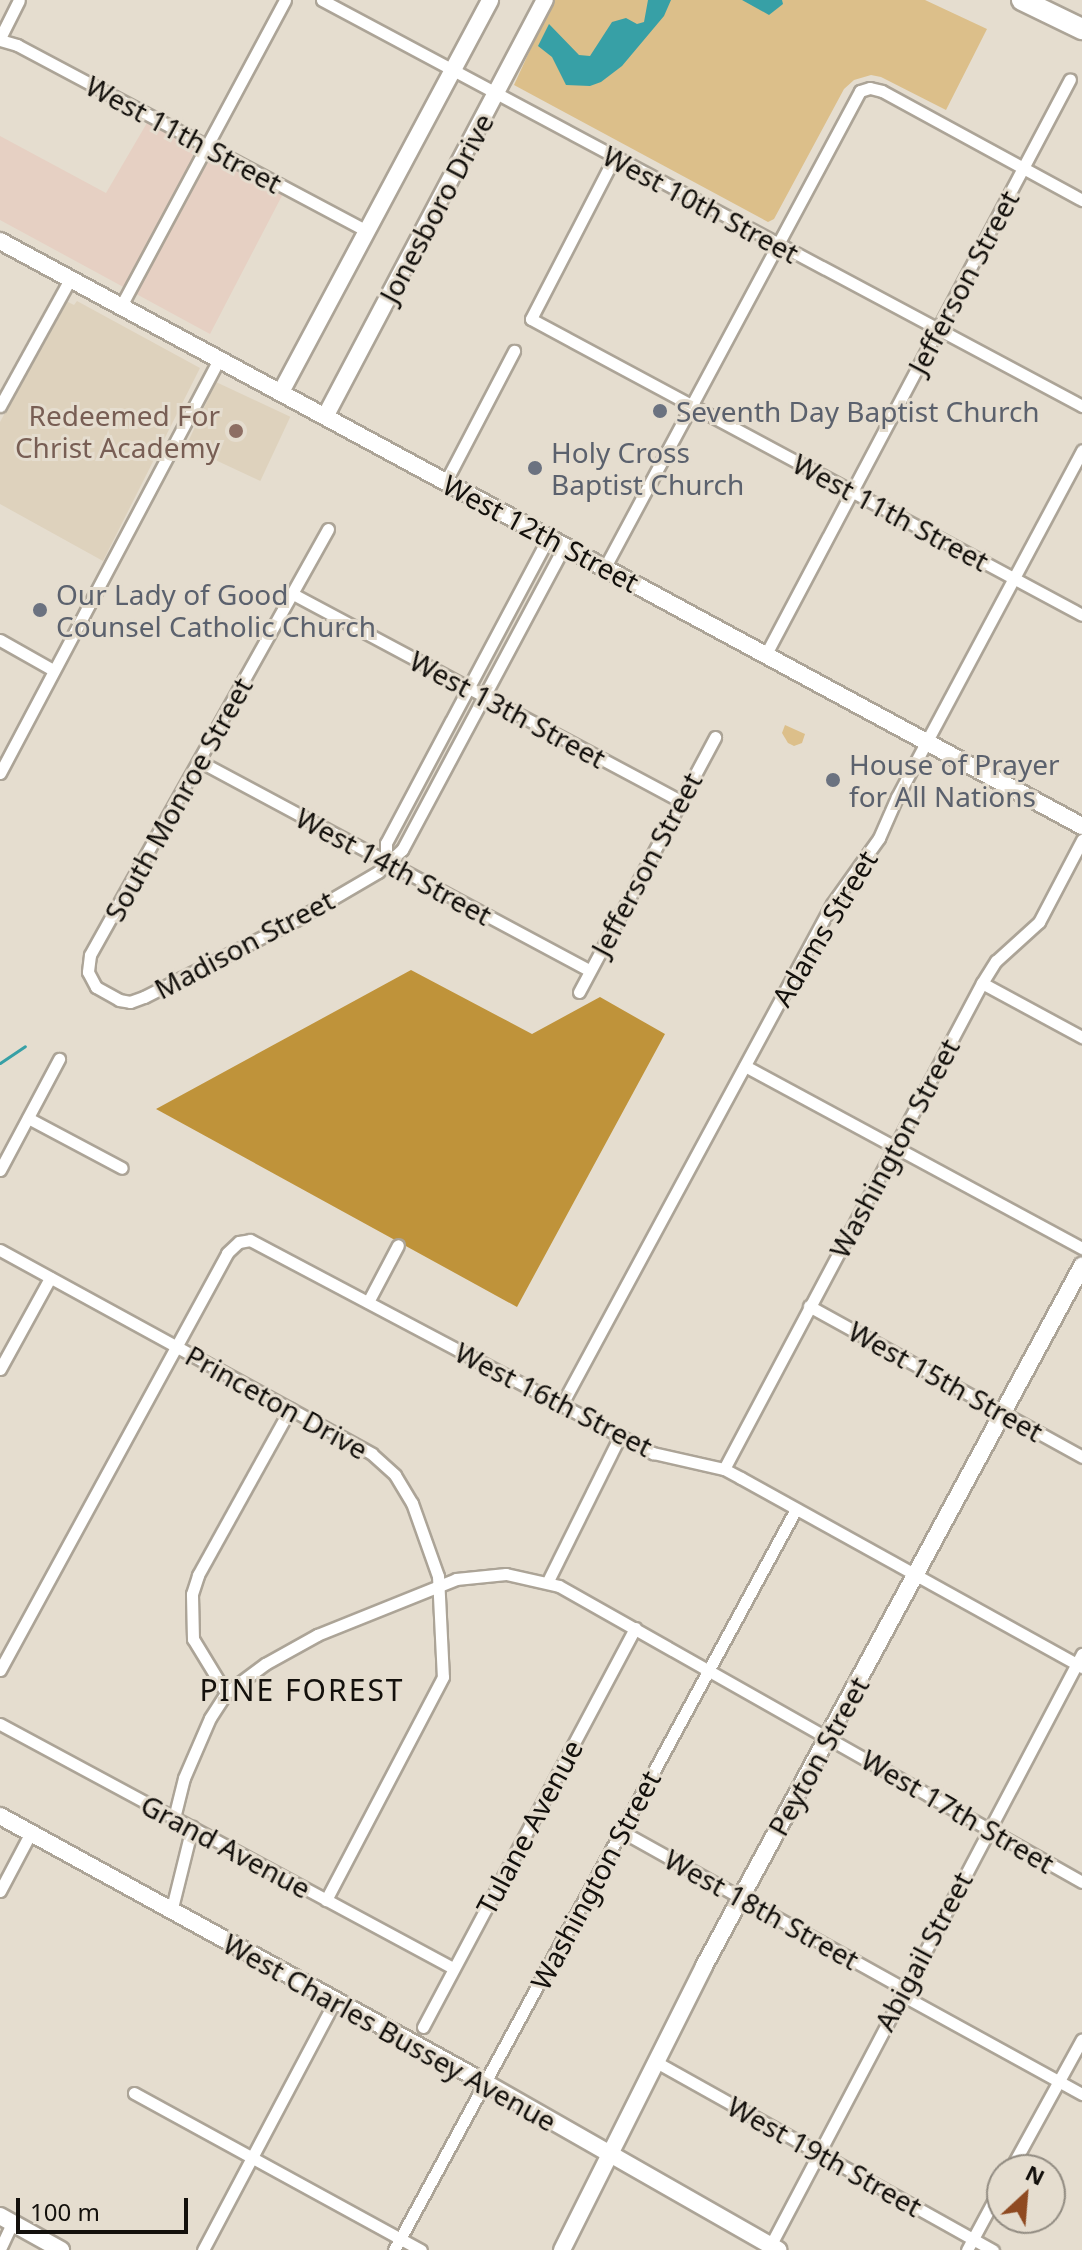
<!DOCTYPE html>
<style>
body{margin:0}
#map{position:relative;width:1082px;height:2250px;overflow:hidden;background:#e5ddcf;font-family:"Noto Sans",sans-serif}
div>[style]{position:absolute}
.commercial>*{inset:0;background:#e6d0c3}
.built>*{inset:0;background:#ded2bd;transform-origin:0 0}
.green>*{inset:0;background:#dcbf8a}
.forest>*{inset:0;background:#bf933a}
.water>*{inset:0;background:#37a0a6}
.stream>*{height:3px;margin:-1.5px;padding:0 1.5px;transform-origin:1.5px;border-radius:1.5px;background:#37a0a6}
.roads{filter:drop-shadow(2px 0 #aca497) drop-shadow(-2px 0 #aca497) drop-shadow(0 2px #aca497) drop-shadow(0 -2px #aca497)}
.street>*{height:11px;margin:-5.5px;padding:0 5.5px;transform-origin:5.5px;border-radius:5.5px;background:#fff}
.secondary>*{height:16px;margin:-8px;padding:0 8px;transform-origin:8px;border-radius:8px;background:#fff}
.highway>*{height:20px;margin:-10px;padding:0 10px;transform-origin:10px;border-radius:10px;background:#fff}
.dots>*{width:22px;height:22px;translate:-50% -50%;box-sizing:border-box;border:4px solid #e5ddcf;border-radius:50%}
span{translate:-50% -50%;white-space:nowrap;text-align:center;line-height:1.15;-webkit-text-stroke:6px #e5ddcf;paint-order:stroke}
.street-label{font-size:28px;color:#13100c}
.worship-label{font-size:28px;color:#5b616d}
.left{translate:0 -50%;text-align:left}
.education-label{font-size:28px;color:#785e54}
.right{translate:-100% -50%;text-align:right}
.neighbourhood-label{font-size:30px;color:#13100c;letter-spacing:2px}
.north{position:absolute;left:986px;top:2154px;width:80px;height:80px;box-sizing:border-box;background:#e5ddcf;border:2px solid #918b81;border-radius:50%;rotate:26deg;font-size:22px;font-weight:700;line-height:32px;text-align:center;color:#13100c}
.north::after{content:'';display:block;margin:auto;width:28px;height:36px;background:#8f4a21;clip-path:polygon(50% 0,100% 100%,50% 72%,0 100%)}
.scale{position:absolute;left:16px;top:2198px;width:172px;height:36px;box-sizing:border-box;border:4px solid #13100c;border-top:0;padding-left:10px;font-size:24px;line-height:28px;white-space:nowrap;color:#13100c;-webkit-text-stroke:6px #e5ddcf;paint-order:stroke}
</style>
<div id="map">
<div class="commercial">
<div style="clip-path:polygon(151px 116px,286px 188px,210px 334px,0 220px,0 136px,106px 193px)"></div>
</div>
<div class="built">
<div style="clip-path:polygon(66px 301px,74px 305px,77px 301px,200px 368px,103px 561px,0 504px,0 422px)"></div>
<div style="left:216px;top:382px;width:82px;height:71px;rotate:25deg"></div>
</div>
<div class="green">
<div style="clip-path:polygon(553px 0,925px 0,987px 29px,946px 110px,881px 77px,871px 75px,854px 80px,844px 89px,774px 219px,768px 222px,514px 85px)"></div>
<div style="clip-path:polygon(785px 725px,805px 734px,802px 743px,794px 746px,788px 743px,782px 733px)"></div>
</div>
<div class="forest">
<div style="clip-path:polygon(411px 970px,532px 1034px,600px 997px,665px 1034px,517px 1307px,156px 1109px)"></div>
</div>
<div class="water">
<div style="clip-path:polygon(648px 0,671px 0,664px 16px,622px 66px,601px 82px,590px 86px,566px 85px,552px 57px,538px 46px,549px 24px,579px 55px,590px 56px,612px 22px,626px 18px,637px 24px,644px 22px)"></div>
<div style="clip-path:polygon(742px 0,782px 0,783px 4px,769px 15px)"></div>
</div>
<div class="stream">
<div style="left:0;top:1063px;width:30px;rotate:-34deg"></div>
</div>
<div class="roads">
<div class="street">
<div style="left:322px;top:0;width:862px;rotate:28.11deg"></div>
<div style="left:0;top:38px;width:42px;rotate:-63.4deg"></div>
<div style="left:0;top:40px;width:18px;rotate:16deg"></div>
<div style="left:17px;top:45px;width:396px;rotate:28deg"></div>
<div style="left:614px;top:158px;width:181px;rotate:117.3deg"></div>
<div style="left:531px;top:319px;width:625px;rotate:28.24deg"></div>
<div style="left:121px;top:306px;width:347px;rotate:-61.8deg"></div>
<div style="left:0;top:406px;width:145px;rotate:-61.1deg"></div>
<div style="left:446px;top:481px;width:147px;rotate:-62.4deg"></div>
<div style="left:328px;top:529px;width:488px;rotate:119.2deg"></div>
<div style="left:90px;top:955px;width:17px;rotate:97deg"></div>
<div style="left:88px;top:972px;width:17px;rotate:62deg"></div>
<div style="left:96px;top:987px;width:26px;rotate:29deg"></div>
<div style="left:119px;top:1000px;width:11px;rotate:10deg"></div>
<div style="left:130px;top:1002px;width:15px;rotate:-20deg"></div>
<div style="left:144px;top:997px;width:170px;rotate:-26.9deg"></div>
<div style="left:296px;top:920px;width:95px;rotate:-30.3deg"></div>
<div style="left:378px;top:872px;width:33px;rotate:-43deg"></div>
<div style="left:402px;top:850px;width:344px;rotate:-61.9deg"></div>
<div style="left:605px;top:567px;width:540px;rotate:-61.82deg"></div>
<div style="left:860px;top:91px;width:10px;rotate:-17deg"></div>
<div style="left:870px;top:88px;width:12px;rotate:14deg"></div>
<div style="left:882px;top:91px;width:228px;rotate:28.6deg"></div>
<div style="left:293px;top:594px;width:439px;rotate:28.1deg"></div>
<div style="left:0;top:640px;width:61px;rotate:29.5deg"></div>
<div style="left:766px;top:654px;width:650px;rotate:-62.13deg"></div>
<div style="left:199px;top:761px;width:442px;rotate:28.2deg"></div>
<div style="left:0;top:773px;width:467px;rotate:-62.1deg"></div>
<div style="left:386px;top:862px;width:19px;rotate:-90deg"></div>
<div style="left:386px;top:843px;width:345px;rotate:-62deg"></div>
<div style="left:982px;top:983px;width:114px;rotate:28.4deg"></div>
<div style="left:579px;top:992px;width:289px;rotate:-61.9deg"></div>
<div style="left:745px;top:1066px;width:383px;rotate:28.4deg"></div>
<div style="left:28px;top:1118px;width:106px;rotate:28deg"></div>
<div style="left:0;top:1170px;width:126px;rotate:-62deg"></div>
<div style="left:0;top:1250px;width:424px;rotate:28.7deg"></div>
<div style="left:372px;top:1454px;width:31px;rotate:42deg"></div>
<div style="left:395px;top:1475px;width:33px;rotate:59deg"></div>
<div style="left:412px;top:1503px;width:77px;rotate:70.4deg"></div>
<div style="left:438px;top:1576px;width:101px;rotate:87.2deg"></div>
<div style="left:443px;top:1677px;width:252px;rotate:117.7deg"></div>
<div style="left:368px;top:1302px;width:64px;rotate:-62.2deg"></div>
<div style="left:809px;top:1306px;width:312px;rotate:28.9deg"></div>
<div style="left:0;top:1369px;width:104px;rotate:-61.2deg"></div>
<div style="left:562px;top:1404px;width:568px;rotate:-61.63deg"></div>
<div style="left:832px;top:904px;width:81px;rotate:-54.5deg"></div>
<div style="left:879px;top:838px;width:45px;rotate:-66.3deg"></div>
<div style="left:897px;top:797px;width:393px;rotate:-61.9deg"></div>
<div style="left:724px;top:1469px;width:550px;rotate:-62.04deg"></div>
<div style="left:982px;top:983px;width:26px;rotate:-58deg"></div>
<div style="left:996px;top:961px;width:58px;rotate:-42.2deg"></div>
<div style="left:1039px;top:922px;width:93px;rotate:-62.3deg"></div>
<div style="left:548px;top:1581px;width:162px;rotate:-63.6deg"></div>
<div style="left:0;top:1670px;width:475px;rotate:-61.4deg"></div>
<div style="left:227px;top:1253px;width:16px;rotate:-43deg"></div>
<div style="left:239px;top:1242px;width:11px;rotate:-10deg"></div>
<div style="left:250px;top:1240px;width:456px;rotate:27.9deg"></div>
<div style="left:653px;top:1453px;width:73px;rotate:12.7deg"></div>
<div style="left:724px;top:1469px;width:19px;rotate:28deg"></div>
<div style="left:741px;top:1478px;width:390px;rotate:29deg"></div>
<div style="left:226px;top:1693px;width:63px;rotate:-121.4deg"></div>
<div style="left:193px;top:1639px;width:45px;rotate:-91.3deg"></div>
<div style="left:192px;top:1594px;width:20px;rotate:-72deg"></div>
<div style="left:198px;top:1575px;width:190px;rotate:-61deg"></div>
<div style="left:0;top:1724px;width:515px;rotate:28.31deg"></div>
<div style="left:174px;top:1818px;width:41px;rotate:-76deg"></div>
<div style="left:184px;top:1778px;width:65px;rotate:-66.6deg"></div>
<div style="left:210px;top:1718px;width:30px;rotate:-57deg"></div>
<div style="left:226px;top:1693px;width:49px;rotate:-36.6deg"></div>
<div style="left:265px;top:1664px;width:60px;rotate:-29.1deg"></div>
<div style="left:317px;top:1635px;width:150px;rotate:-21.9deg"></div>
<div style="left:456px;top:1579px;width:50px;rotate:-5.7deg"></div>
<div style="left:506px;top:1574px;width:54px;rotate:12.8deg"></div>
<div style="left:559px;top:1586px;width:601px;rotate:29.51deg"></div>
<div style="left:621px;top:1831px;width:323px;rotate:29.1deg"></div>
<div style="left:0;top:1891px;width:64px;rotate:-62.2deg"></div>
<div style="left:171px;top:1912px;width:88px;rotate:-76.1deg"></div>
<div style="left:900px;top:1994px;width:208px;rotate:28.8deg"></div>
<div style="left:423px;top:2027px;width:452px;rotate:-62deg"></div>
<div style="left:656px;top:2062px;width:386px;rotate:29.2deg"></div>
<div style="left:134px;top:2093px;width:327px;rotate:28.7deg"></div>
<div style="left:1010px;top:2170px;width:149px;rotate:-61.2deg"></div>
<div style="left:0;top:2249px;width:29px;rotate:-65deg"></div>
<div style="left:203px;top:2250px;width:282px;rotate:-62.1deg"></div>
<div style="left:394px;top:2250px;width:843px;rotate:-61.52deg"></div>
<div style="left:768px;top:2250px;width:674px;rotate:-62.22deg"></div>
<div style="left:967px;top:2250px;width:74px;rotate:-61.7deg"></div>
</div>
<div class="secondary">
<div style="left:0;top:241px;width:1230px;rotate:28.4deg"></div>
<div style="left:281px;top:392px;width:444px;rotate:-61.9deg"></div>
<div style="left:326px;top:415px;width:469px;rotate:-62.2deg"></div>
<div style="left:0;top:1816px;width:552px;rotate:28.79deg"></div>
<div style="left:484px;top:2082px;width:339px;rotate:29.7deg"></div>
<div style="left:0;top:2216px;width:70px;rotate:29.1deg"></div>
<div style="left:562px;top:2250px;width:318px;rotate:-63.4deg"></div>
<div style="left:704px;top:1966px;width:796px;rotate:-61.63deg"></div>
</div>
<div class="highway">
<div style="left:1022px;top:0;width:67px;rotate:25.8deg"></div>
</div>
</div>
<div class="dots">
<div style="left:660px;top:411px;background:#6b7280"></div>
<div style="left:236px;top:431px;background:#8d6e63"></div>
<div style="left:535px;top:468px;background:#6b7280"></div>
<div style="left:40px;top:610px;background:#6b7280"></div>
<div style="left:833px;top:780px;background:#6b7280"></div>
</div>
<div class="street-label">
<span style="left:184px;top:134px;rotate:28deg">West 11th Street</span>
<span style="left:701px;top:204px;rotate:28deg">West 10th Street</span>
<span style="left:436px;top:208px;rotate:-62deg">Jonesboro Drive</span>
<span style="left:963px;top:282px;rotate:-62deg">Jefferson Street</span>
<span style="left:891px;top:512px;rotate:28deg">West 11th Street</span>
<span style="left:541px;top:533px;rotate:28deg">West 12th Street</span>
<span style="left:508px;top:709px;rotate:28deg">West 13th Street</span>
<span style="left:178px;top:799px;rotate:-61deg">South Monroe Street</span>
<span style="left:646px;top:864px;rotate:-62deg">Jefferson Street</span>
<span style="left:394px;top:866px;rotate:28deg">West 14th Street</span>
<span style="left:824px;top:928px;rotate:-59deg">Adams Street</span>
<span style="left:244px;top:944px;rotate:-28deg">Madison Street</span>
<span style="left:894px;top:1148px;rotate:-62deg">Washington Street</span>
<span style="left:946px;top:1381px;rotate:29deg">West 15th Street</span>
<span style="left:554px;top:1399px;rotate:27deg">West 16th Street</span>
<span style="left:277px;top:1402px;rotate:29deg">Princeton Drive</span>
<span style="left:818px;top:1756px;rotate:-61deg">Peyton Street</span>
<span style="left:958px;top:1811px;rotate:30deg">West 17th Street</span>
<span style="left:529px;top:1827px;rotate:-62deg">Tulane Avenue</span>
<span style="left:226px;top:1846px;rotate:28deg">Grand Avenue</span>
<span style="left:595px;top:1880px;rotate:-62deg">Washington Street</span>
<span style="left:762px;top:1909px;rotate:29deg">West 18th Street</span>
<span style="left:923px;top:1951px;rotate:-62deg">Abigail Street</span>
<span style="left:390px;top:2032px;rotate:29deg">West Charles Bussey Avenue</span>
<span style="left:825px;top:2156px;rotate:29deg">West 19th Street</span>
</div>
<div class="worship-label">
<span class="left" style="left:676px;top:411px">Seventh Day Baptist Church</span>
<span class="left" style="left:551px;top:468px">Holy Cross<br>Baptist Church</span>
<span class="left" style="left:56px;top:610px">Our Lady of Good<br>Counsel Catholic Church</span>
<span class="left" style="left:849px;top:780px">House of Prayer<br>for All Nations</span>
</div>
<div class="education-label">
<span class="right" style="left:220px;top:431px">Redeemed For<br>Christ Academy</span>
</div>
<div class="neighbourhood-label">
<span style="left:302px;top:1690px">PINE FOREST</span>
</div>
<div class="north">N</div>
<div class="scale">100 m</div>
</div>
